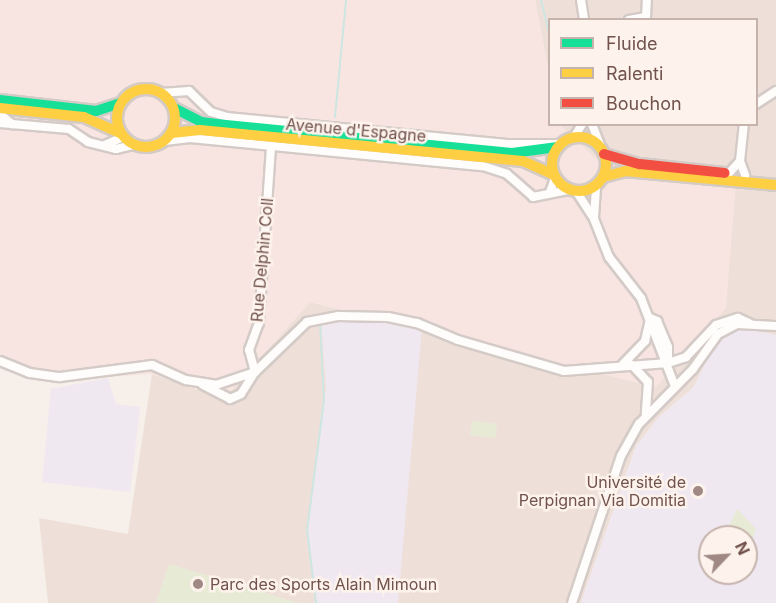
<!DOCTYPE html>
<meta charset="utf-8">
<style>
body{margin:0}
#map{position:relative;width:776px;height:603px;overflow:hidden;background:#f6efea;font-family:Inter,sans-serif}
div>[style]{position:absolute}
.residential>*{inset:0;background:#eee0d8}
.commercial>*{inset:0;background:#f8e5e2}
.education>*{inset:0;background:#f0e8f1}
.green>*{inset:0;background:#e7ebd6;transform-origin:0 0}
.stream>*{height:2px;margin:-1px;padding:0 1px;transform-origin:1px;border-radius:1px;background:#cde6e2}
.roads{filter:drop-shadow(2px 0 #d4cbc7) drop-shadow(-2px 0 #d4cbc7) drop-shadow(0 2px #d4cbc7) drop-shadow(0 -2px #d4cbc7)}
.street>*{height:8px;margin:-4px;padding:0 4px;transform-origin:4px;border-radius:4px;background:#fefdfc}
.fast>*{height:10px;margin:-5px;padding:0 5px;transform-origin:5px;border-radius:5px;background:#16e098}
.slow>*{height:10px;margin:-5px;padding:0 5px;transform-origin:5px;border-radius:5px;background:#ffcf43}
.slow>.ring{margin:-5px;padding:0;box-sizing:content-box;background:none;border:10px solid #ffcf43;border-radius:50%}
.jam>*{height:10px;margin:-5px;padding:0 5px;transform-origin:5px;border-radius:5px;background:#f24e42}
.dots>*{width:16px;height:16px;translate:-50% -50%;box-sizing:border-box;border:3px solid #fdf3ec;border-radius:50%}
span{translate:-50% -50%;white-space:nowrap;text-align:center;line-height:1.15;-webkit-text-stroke:5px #fdf3ec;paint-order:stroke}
.street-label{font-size:16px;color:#71524d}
.poi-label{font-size:16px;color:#71524d}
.right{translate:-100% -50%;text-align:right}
.left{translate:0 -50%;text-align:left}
.legend{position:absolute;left:548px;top:18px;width:210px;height:108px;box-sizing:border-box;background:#fdf3ec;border:2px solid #c5b3ac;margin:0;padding:8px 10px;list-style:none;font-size:18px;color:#71524d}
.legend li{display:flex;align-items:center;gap:12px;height:30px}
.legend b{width:30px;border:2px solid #c5b3ac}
.north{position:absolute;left:698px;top:525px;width:60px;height:60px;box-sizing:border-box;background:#fdf3ec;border:2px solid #c5b3ac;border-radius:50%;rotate:65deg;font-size:16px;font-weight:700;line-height:24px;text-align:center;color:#71524d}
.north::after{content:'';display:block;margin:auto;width:21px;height:27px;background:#a08984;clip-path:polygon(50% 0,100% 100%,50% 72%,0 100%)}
</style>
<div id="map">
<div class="residential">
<div style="clip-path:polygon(535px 0,776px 0,776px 335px,741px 328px,714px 345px,694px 387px,659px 417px,636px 446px,581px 603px,48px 603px,39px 518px,128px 534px,152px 374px,224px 398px,310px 302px,656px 387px,736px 183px,617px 179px,560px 125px,756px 124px,756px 20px,550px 20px,549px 73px)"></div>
</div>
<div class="commercial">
<div style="clip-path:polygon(0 0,535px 0,549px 73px,550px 124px,560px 125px,617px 179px,736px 183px,726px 308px,656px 387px,310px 302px,224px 399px,152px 374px,50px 381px,0 354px)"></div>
</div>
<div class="education">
<div style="clip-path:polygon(321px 321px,378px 321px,422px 328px,398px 603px,317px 603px,308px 530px,326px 387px)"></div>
<div style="clip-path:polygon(evenodd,741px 328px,776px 335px,776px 603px,581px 603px,636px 446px,659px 417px,694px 387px,714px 345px,741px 328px,710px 537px,746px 537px,746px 573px,710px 573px,710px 537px)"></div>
<div style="clip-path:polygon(108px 378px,116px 404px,140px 407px,130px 492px,42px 482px,51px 389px)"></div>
</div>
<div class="green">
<div style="left:472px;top:421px;width:25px;height:14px;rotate:7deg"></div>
<div style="clip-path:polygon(737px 509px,756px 529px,746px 554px,746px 537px,724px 537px)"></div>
<div style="clip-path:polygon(169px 564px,298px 603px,156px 603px)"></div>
</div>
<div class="stream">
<div style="left:541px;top:0;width:38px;rotate:76deg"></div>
<div style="left:335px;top:117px;width:118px;rotate:-84.6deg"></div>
<div style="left:316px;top:603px;width:74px;rotate:-97deg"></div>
<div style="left:307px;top:530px;width:130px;rotate:-82.5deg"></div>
<div style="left:324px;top:401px;width:80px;rotate:-92.9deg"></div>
</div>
<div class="roads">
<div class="street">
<div style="left:581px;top:0;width:20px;rotate:81deg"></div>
<div style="left:629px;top:20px;width:17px;rotate:-10deg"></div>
<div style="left:646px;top:17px;width:17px;rotate:-87deg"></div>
<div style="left:161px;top:93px;width:28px;rotate:-4deg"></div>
<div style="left:189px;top:91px;width:30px;rotate:44deg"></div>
<div style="left:211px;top:112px;width:17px;rotate:17deg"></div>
<div style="left:227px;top:117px;width:279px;rotate:5.5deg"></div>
<div style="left:505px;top:144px;width:54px"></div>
<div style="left:756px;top:104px;width:24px;rotate:-33deg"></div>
<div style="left:0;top:114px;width:16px;rotate:40deg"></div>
<div style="left:0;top:123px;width:69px;rotate:5deg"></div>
<div style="left:69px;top:129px;width:23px;rotate:34deg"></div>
<div style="left:88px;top:142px;width:29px;rotate:14deg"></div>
<div style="left:116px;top:149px;width:18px;rotate:-13deg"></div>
<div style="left:592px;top:124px;width:26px;rotate:69deg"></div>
<div style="left:574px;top:137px;width:15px;rotate:-58deg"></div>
<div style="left:165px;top:141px;width:25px;rotate:-7deg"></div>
<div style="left:190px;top:138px;width:294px;rotate:5.5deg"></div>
<div style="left:483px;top:166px;width:25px;rotate:18deg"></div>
<div style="left:507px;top:174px;width:35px;rotate:41deg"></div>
<div style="left:533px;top:197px;width:37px;rotate:-11deg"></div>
<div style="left:105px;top:145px;width:20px;rotate:-24deg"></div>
<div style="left:740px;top:161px;width:37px;rotate:-84deg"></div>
<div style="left:729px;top:173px;width:16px;rotate:-47deg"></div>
<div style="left:740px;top:161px;width:15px;rotate:70deg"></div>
<div style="left:576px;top:191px;width:33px;rotate:57deg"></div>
<div style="left:594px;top:219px;width:41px;rotate:68.5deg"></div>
<div style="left:609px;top:257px;width:52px;rotate:52deg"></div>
<div style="left:641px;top:298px;width:92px;rotate:69deg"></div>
<div style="left:550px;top:192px;width:15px;rotate:-70deg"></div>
<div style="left:594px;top:217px;width:31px;rotate:-86deg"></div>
<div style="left:650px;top:318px;width:8px;rotate:23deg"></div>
<div style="left:657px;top:321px;width:28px;rotate:67deg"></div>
<div style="left:668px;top:347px;width:14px;rotate:90deg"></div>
<div style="left:0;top:361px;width:32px;rotate:22deg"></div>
<div style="left:30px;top:373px;width:30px;rotate:8deg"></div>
<div style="left:60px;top:377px;width:93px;rotate:-7.4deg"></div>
<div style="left:152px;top:365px;width:37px;rotate:24deg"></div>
<div style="left:186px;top:380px;width:30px;rotate:9deg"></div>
<div style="left:216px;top:385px;width:41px;rotate:-18.4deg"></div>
<div style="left:255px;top:372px;width:72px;rotate:-43.9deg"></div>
<div style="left:307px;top:322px;width:32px;rotate:-11deg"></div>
<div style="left:338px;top:316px;width:50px;rotate:1.1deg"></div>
<div style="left:388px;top:317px;width:30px;rotate:12deg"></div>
<div style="left:417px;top:323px;width:44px;rotate:22.5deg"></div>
<div style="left:458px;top:340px;width:110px;rotate:16.3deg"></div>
<div style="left:564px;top:371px;width:104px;rotate:-4.4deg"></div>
<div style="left:668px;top:363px;width:19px;rotate:-18deg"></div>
<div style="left:686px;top:357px;width:44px;rotate:-46.8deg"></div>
<div style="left:716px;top:325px;width:23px;rotate:-18deg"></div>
<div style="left:738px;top:318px;width:12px;rotate:24deg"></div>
<div style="left:623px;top:364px;width:32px;rotate:-46deg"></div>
<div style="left:645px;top:341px;width:22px;rotate:-77deg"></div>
<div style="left:632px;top:365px;width:23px;rotate:47deg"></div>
<div style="left:648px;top:382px;width:32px;rotate:94deg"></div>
<div style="left:203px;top:385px;width:30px;rotate:27deg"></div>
<div style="left:230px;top:399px;width:12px;rotate:-24deg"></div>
<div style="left:241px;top:394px;width:26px;rotate:-58deg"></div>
<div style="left:255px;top:372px;width:23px;rotate:-105deg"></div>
<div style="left:249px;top:350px;width:29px;rotate:-70deg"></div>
<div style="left:259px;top:323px;width:177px;rotate:-86.1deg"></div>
<div style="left:572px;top:603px;width:155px;rotate:-71.6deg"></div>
<div style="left:621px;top:456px;width:37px;rotate:-61deg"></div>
<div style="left:639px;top:424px;width:77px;rotate:-45.5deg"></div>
<div style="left:693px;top:369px;width:43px;rotate:-54.5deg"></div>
<div style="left:718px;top:334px;width:21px;rotate:-28deg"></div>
<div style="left:737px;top:324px;width:39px;rotate:3deg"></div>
</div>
<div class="fast">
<div style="left:0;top:100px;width:97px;rotate:6.5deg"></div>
<div style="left:96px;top:111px;width:25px;rotate:-18deg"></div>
<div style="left:174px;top:108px;width:30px;rotate:27deg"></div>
<div style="left:201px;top:122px;width:25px;rotate:7deg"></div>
<div style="left:226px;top:125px;width:287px;rotate:5.6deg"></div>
<div style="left:512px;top:153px;width:46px;rotate:-7.4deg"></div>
</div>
<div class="slow">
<div class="ring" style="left:117px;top:89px;width:48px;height:48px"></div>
<div style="left:0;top:108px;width:84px;rotate:6.1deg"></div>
<div style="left:84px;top:117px;width:39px;rotate:24deg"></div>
<div style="left:172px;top:133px;width:28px;rotate:-6deg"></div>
<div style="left:200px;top:130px;width:324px;rotate:5.5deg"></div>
<div style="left:523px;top:161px;width:34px;rotate:24deg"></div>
<div class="ring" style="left:552px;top:137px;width:44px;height:44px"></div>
<div style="left:603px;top:177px;width:23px;rotate:-15deg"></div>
<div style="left:625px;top:171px;width:152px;rotate:5.3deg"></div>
</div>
<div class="jam">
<div style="left:604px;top:154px;width:37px;rotate:16deg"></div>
<div style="left:640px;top:164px;width:85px;rotate:6deg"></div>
</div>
</div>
<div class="dots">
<div style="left:698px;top:491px;background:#a08984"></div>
<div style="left:198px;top:584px;background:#a08984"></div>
</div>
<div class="street-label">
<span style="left:356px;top:130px;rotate:5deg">Avenue d'Espagne</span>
<span style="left:262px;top:260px;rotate:-85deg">Rue Delphin Coll</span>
</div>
<div class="poi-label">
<span class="right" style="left:686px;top:491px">Université de<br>Perpignan Via Domitia</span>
<span class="left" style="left:210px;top:584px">Parc des Sports Alain Mimoun</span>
</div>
<ul class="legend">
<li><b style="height:8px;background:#16e098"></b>Fluide</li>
<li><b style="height:8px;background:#ffcf43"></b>Ralenti</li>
<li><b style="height:8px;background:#f24e42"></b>Bouchon</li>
</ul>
<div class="north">N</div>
</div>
